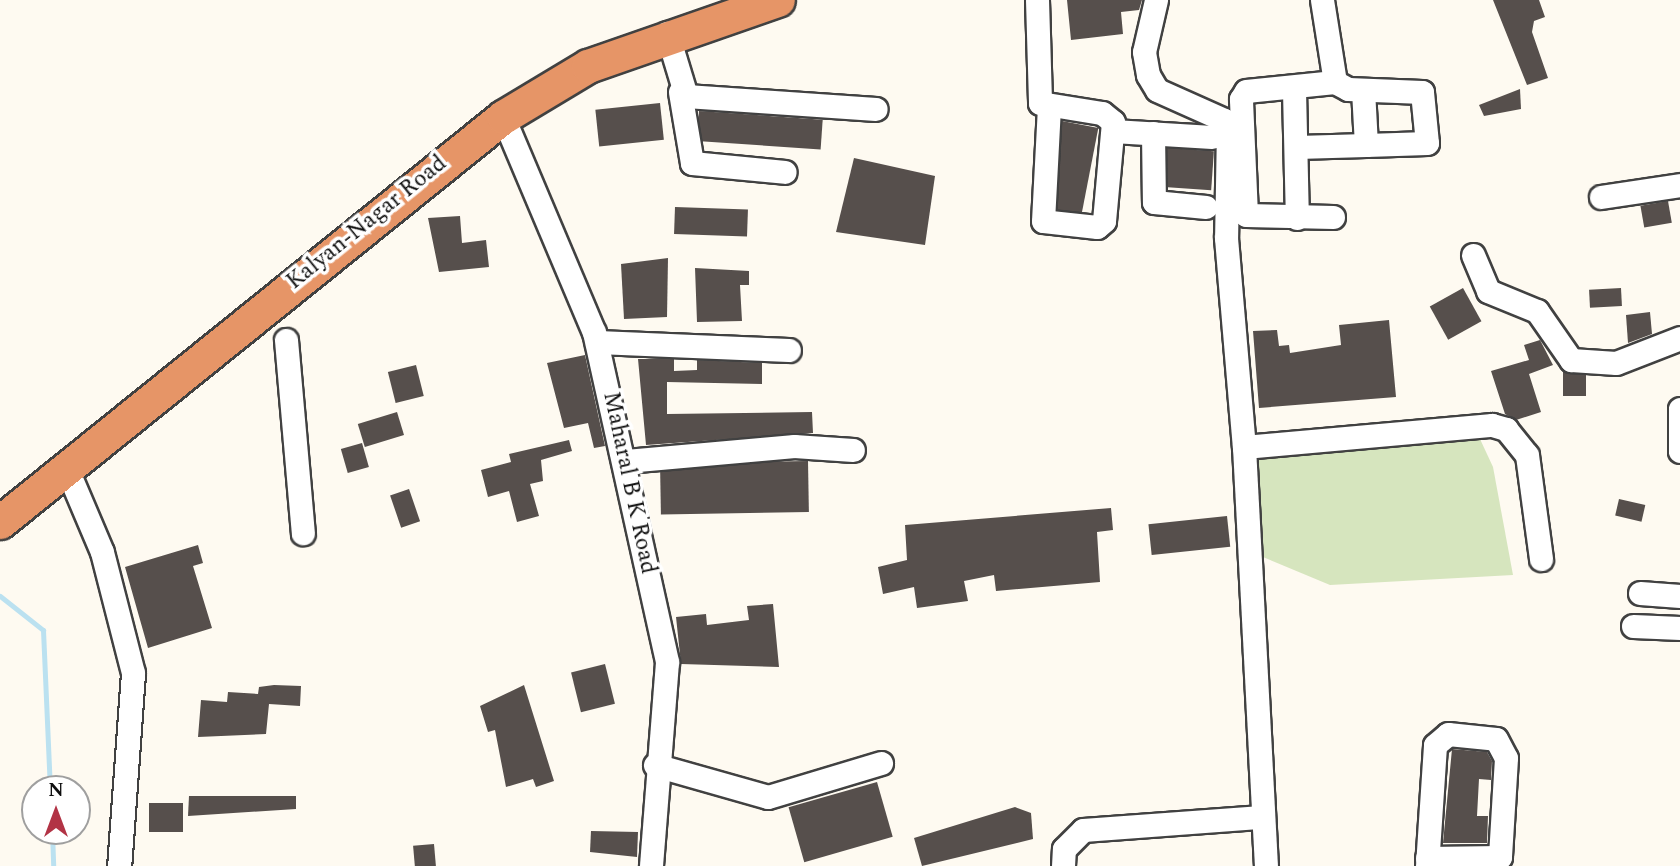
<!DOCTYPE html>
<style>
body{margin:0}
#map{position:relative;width:1680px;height:866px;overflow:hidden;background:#fefaf1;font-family:Spectral,serif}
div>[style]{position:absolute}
.green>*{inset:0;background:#d6e5be}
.stream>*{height:5px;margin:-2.5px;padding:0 2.5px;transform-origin:2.5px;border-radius:2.5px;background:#bbe1f0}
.building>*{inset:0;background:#564f4c;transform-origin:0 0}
.roads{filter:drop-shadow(2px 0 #414141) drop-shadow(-2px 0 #414141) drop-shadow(0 2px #414141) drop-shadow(0 -2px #414141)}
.minor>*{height:23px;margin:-11.5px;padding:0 11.5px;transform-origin:11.5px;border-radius:11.5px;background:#fff}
.highway>*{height:33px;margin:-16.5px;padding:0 16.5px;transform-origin:16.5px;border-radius:16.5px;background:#e69567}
span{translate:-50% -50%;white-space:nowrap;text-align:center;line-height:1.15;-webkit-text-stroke:7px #fff;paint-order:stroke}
.street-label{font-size:23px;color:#0e0e0e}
.north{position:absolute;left:21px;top:775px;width:70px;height:70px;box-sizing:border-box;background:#fff;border:2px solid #9f9f9f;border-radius:50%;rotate:0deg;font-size:19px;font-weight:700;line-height:28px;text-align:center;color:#0e0e0e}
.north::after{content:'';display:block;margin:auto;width:24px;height:32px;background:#b23345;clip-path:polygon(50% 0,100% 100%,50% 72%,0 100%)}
</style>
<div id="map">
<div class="green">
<div style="clip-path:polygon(1480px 439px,1493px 467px,1513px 575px,1330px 585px,1251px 552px,1252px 460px)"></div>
</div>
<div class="stream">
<div style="left:0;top:596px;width:55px;rotate:38.3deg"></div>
<div style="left:43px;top:630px;width:159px;rotate:87.5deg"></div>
<div style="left:52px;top:831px;width:35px;rotate:88deg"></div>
</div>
<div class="building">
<div style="clip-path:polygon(1067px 0,1142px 0,1139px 10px,1121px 12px,1123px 34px,1071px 40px)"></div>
<div style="clip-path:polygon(1493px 0,1539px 0,1545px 17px,1534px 21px,1532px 32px,1548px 78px,1527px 85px)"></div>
<div style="clip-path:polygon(1520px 89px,1521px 109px,1484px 116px,1479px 105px)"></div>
<div style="left:660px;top:103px;width:37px;height:65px;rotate:84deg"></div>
<div style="left:699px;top:111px;width:124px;height:30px;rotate:4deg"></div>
<div style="left:1062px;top:121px;width:37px;height:88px;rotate:11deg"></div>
<div style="left:1167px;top:148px;width:47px;height:39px;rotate:4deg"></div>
<div style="clip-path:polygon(854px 158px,935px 176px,925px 245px,836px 232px)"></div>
<div style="left:1668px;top:201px;width:22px;height:28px;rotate:80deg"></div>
<div style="left:675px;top:207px;width:73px;height:27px;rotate:2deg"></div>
<div style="clip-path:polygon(460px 216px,462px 243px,486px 240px,489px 267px,439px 272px,428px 218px)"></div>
<div style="clip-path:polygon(668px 258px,667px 317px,624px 319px,621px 264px)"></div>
<div style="clip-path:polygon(695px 268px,749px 271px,749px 285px,740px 285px,742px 321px,697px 322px)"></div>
<div style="left:1463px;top:288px;width:38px;height:38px;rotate:61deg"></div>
<div style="left:1621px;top:288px;width:18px;height:32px;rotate:87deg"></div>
<div style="clip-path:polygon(1650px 312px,1652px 334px,1628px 343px,1626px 315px)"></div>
<div style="clip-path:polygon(1389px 320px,1396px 397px,1259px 408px,1253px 331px,1277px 330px,1279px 346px,1289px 345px,1290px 353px,1341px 345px,1339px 325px)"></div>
<div style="clip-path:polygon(1540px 340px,1553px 365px,1529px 374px,1541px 412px,1516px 420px,1505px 414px,1491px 371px,1529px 360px,1524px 345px)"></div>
<div style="clip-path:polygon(585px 355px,605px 446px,594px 448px,588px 423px,564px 428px,547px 363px)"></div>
<div style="clip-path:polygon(638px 359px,674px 359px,674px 371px,697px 370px,697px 360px,762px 363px,762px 384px,667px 382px,667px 414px,812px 412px,813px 433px,646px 445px)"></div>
<div style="left:416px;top:365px;width:32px;height:29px;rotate:76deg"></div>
<div style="clip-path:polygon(1563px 371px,1586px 375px,1586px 396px,1563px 396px)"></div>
<div style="left:397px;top:412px;width:24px;height:41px;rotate:73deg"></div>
<div style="clip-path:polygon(569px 440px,572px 451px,541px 460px,543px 481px,530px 484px,539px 516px,517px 522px,509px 491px,488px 497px,481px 470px,511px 462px,509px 454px)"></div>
<div style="left:362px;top:443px;width:25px;height:22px;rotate:74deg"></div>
<div style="left:808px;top:461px;width:51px;height:148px;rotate:89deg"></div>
<div style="left:409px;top:489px;width:34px;height:20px;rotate:71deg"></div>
<div style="left:1619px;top:499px;width:27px;height:17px;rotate:13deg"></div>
<div style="clip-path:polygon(1111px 508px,1113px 530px,1097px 532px,1100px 582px,996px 591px,994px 575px,964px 581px,968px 601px,917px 608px,914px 587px,883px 594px,878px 567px,907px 560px,905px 525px)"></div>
<div style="left:1227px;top:516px;width:31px;height:79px;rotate:84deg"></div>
<div style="clip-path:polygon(198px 545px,203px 563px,193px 566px,212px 628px,148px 648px,125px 567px)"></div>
<div style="clip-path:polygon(773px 604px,779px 667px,681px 664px,676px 617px,706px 614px,707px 625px,749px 620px,747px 606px)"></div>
<div style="left:605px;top:664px;width:41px;height:35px;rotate:76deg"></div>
<div style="clip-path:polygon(274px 685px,301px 686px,300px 706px,269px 704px,266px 734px,198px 737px,201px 700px,227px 702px,228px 692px,258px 694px,259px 687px)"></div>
<div style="clip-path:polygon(524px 685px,554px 781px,536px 787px,533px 779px,506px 787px,495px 730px,488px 732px,480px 706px)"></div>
<div style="clip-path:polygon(1452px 749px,1487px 752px,1492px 761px,1491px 780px,1479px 779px,1477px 816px,1488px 816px,1487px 843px,1443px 843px)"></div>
<div style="left:877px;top:782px;width:57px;height:92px;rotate:74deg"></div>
<div style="clip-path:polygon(189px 796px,296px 796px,296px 809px,188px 816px)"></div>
<div style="left:149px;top:803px;width:34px;height:29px"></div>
<div style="clip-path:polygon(1015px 807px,1031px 813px,1033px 839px,922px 866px,914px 838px)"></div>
<div style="clip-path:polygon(591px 831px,638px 832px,637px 857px,590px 852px)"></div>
<div style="left:434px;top:844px;width:22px;height:21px;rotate:85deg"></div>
</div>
<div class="roads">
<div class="minor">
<div style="left:1037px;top:0;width:103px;rotate:88.3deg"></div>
<div style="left:1040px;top:103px;width:63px;rotate:9.2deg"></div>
<div style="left:1102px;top:113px;width:14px;rotate:39deg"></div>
<div style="left:1113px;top:122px;width:99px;rotate:95.2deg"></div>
<div style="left:1104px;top:221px;width:9px;rotate:139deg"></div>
<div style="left:1097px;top:227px;width:54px;rotate:-173.7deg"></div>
<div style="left:1043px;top:221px;width:114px;rotate:-87deg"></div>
<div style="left:1156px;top:0;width:53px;rotate:103deg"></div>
<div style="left:1144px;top:52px;width:23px;rotate:80deg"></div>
<div style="left:1148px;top:75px;width:17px;rotate:59deg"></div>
<div style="left:1157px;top:90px;width:73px;rotate:24.1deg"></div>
<div style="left:1224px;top:120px;width:9px;rotate:63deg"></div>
<div style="left:1228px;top:128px;width:110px;rotate:91deg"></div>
<div style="left:1226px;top:238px;width:210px;rotate:85.1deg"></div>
<div style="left:1244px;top:447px;width:420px;rotate:87deg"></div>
<div style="left:1322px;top:0;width:83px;rotate:81deg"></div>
<div style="left:1335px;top:82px;width:15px;rotate:28deg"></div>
<div style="left:1348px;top:89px;width:74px;rotate:2.3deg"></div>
<div style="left:1422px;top:92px;width:51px;rotate:84.4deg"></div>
<div style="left:1427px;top:143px;width:61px;rotate:178.1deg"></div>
<div style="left:1366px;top:145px;width:55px;rotate:-93.1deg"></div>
<div style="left:667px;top:33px;width:66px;rotate:73.2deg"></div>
<div style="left:686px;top:96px;width:190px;rotate:3.9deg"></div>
<div style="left:1294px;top:90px;width:128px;rotate:88.7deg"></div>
<div style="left:680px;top:92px;width:72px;rotate:80.4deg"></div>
<div style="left:692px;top:163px;width:93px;rotate:5.5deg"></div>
<div style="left:503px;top:117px;width:233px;rotate:67.1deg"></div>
<div style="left:594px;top:332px;width:338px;rotate:77.5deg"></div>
<div style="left:667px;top:662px;width:205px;rotate:94.5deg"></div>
<div style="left:1113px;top:131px;width:99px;rotate:3.5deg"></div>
<div style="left:1153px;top:133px;width:69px;rotate:89.2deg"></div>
<div style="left:1154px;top:202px;width:52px;rotate:5.5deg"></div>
<div style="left:1297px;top:147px;width:69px;rotate:-1.7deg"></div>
<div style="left:1601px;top:197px;width:80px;rotate:-8.6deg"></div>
<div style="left:1333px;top:217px;width:87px;rotate:-178.7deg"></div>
<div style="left:1246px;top:215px;width:116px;rotate:-92.5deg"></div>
<div style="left:1241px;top:99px;width:9px;rotate:-58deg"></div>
<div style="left:1246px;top:91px;width:89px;rotate:-5.8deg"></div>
<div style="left:1473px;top:255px;width:39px;rotate:67deg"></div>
<div style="left:1488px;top:291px;width:53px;rotate:22.2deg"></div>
<div style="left:1537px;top:311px;width:60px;rotate:55.2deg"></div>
<div style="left:1571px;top:360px;width:45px;rotate:3.8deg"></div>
<div style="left:1616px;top:363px;width:69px;rotate:-21.3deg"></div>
<div style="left:286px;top:340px;width:194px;rotate:85deg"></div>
<div style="left:597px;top:342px;width:192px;rotate:2.4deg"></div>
<div style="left:1680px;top:409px;width:42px;rotate:90deg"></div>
<div style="left:1244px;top:447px;width:249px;rotate:-5.1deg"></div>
<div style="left:1492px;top:425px;width:15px;rotate:16deg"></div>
<div style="left:1506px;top:429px;width:33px;rotate:51deg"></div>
<div style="left:1527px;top:455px;width:105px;rotate:82.3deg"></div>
<div style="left:626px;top:461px;width:169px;rotate:-5.1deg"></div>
<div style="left:794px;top:446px;width:59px;rotate:3.9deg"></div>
<div style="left:66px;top:467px;width:92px;rotate:67deg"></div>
<div style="left:102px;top:552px;width:125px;rotate:75.6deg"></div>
<div style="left:133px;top:673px;width:194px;rotate:94.1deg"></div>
<div style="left:1640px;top:593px;width:40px;rotate:4.3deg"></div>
<div style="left:1633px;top:626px;width:47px;rotate:2.4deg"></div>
<div style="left:655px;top:765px;width:117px;rotate:15.8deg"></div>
<div style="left:768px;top:797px;width:118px;rotate:-16.7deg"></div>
<div style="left:1063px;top:866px;width:17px;rotate:-87deg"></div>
<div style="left:1064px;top:849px;width:27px;rotate:-45deg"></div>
<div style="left:1083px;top:830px;width:179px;rotate:-4.2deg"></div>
<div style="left:1427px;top:866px;width:121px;rotate:-86.2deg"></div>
<div style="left:1435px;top:745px;width:17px;rotate:-40deg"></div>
<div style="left:1448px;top:734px;width:48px;rotate:5.9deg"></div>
<div style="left:1496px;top:739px;width:21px;rotate:62deg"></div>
<div style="left:1506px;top:758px;width:99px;rotate:93.5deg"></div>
<div style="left:1500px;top:857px;width:73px;rotate:179.2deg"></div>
</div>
<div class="highway">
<div style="left:0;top:522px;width:646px;rotate:-38.84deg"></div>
<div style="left:503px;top:117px;width:99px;rotate:-31deg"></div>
<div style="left:588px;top:66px;width:201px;rotate:-19.2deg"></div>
</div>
</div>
<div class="street-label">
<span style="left:367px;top:223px;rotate:-39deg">Kalyan-Nagar Road</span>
<span style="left:629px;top:483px;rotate:78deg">Maharal B K Road</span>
</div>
<div class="north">N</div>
</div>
